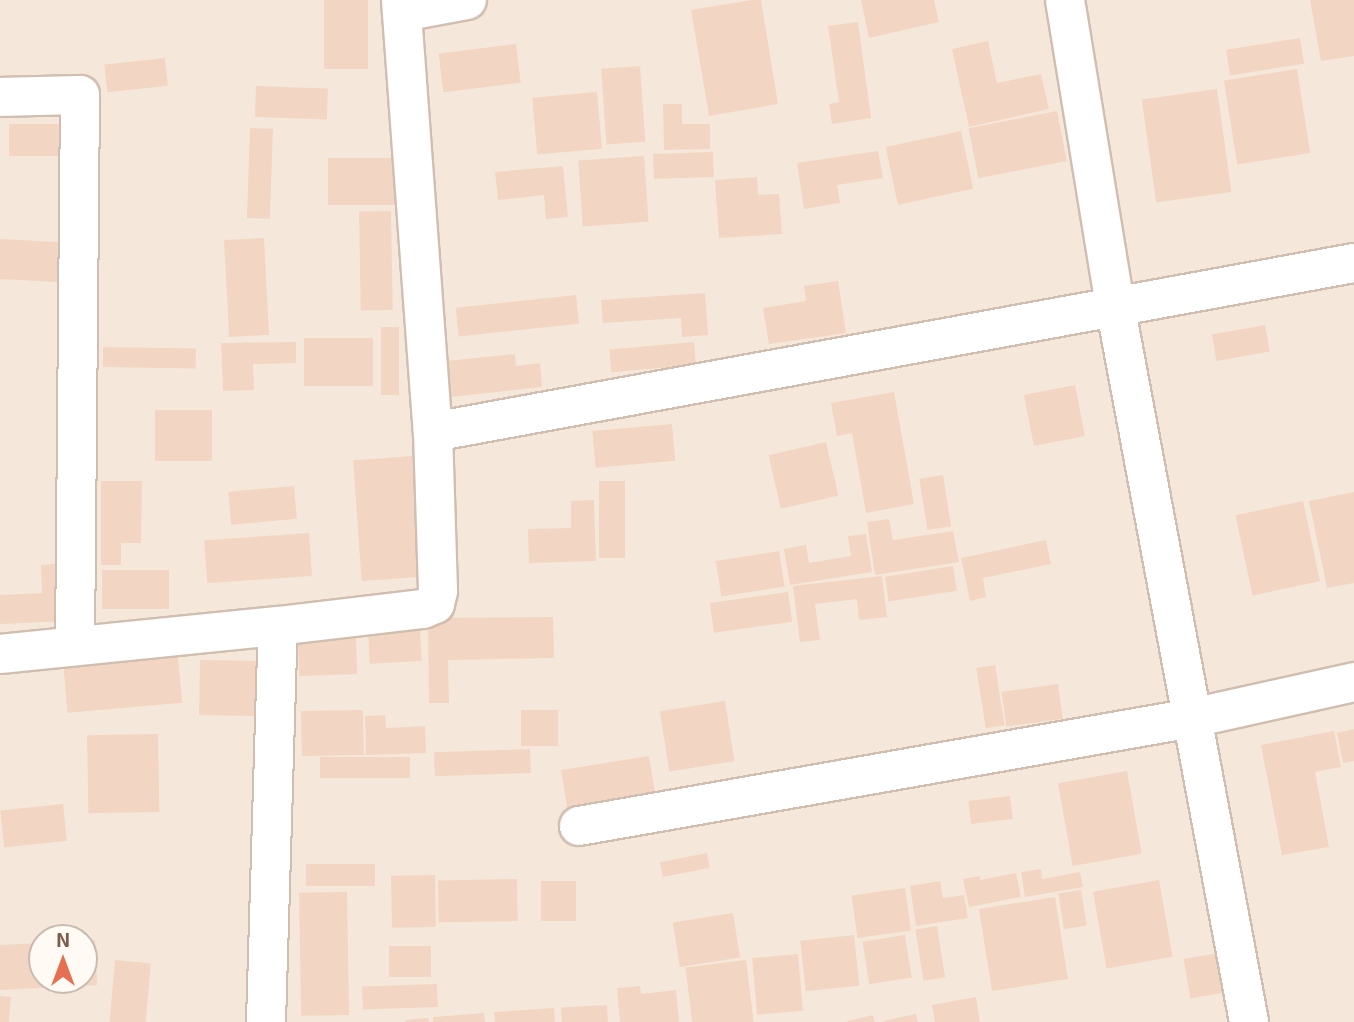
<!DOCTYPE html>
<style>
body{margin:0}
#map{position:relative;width:1354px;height:1022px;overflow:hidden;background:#fdf6ec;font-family:"Exo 2",sans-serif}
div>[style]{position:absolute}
.residential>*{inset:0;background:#f5e8da}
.building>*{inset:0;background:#f3d5c3;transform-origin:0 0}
.roads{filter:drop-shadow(2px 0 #d1beb0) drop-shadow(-2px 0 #d1beb0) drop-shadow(0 2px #d1beb0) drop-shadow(0 -2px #d1beb0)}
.street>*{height:38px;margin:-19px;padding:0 19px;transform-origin:19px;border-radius:19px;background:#fff}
span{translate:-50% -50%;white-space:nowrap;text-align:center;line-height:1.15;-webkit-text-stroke:5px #fffaf3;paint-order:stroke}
.north{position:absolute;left:28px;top:924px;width:70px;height:70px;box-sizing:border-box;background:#fffaf3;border:2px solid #cabbb1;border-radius:50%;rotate:0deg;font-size:19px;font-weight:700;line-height:28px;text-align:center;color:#7a5c4d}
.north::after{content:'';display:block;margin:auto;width:24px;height:32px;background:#e76f51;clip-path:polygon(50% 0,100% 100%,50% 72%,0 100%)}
</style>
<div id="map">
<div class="residential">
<div style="clip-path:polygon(evenodd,0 0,1354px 0,1354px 1022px,0 1022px,0 0,42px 938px,84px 938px,84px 980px,42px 980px,42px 938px)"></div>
</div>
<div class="building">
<div style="left:324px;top:0;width:44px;height:69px"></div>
<div style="clip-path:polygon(752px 0,761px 0,778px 104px,709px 116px,691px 10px)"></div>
<div style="clip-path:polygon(861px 0,934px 0,939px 22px,869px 38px)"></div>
<div style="clip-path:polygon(1310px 0,1354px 0,1354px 56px,1321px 61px)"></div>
<div style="clip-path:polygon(858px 22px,871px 118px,832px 124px,829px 104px,839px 102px,828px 26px)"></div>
<div style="left:1300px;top:38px;width:26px;height:75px;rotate:81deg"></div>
<div style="clip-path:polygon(988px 41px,997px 83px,1041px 74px,1049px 109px,969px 127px,952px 49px)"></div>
<div style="left:516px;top:44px;width:39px;height:78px;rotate:83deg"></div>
<div style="left:165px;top:58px;width:28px;height:61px;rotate:84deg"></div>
<div style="left:640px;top:66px;width:76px;height:39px;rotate:86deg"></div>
<div style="left:1297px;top:69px;width:85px;height:74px;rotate:81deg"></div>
<div style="left:256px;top:86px;width:72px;height:31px;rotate:2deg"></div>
<div style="left:1217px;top:89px;width:104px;height:76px;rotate:82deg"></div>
<div style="left:597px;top:92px;width:57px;height:65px;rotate:85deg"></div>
<div style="clip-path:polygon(663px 104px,682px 104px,682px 124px,710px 124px,710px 149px,664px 150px)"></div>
<div style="left:1057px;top:111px;width:51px;height:90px;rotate:79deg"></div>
<div style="left:9px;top:124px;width:60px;height:32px"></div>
<div style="left:250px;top:128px;width:23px;height:90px;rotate:2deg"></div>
<div style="left:961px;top:131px;width:59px;height:77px;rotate:78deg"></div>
<div style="clip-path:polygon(878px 151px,883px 178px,837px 185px,840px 203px,804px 209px,797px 163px)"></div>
<div style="left:713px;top:152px;width:25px;height:60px;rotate:88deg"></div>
<div style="left:644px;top:156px;width:66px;height:66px;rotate:86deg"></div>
<div style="left:328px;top:158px;width:68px;height:47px"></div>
<div style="clip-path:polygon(563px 166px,568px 217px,546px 219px,544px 195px,498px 200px,495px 172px)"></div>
<div style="clip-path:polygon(757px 177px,758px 195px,779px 194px,782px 234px,719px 238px,715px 180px)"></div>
<div style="left:391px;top:211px;width:99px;height:32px;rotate:89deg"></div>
<div style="left:264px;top:238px;width:97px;height:40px;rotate:87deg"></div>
<div style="left:0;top:239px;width:66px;height:40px;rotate:3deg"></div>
<div style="clip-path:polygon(838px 281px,846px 333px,769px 344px,763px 308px,806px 301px,804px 286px)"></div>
<div style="clip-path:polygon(705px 293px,708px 335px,682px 337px,681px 318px,603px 323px,601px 300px)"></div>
<div style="left:576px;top:295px;width:29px;height:121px;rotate:84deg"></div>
<div style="left:1265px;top:325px;width:27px;height:54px;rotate:80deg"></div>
<div style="left:381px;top:327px;width:18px;height:68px"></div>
<div style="left:304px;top:338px;width:69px;height:48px"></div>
<div style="clip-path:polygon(296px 342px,296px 363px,253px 364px,254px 390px,223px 391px,221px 343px)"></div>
<div style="left:694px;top:342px;width:23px;height:85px;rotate:85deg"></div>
<div style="left:103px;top:347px;width:93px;height:20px;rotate:1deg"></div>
<div style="clip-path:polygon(515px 354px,516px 366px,540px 363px,542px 387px,450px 397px,446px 361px)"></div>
<div style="left:1075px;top:385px;width:52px;height:52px;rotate:79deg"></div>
<div style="clip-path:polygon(894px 392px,914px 504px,866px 513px,852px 433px,837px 436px,831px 403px)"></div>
<div style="left:155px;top:410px;width:57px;height:51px"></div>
<div style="left:672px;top:424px;width:37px;height:80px;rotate:85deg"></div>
<div style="left:826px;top:442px;width:55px;height:59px;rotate:77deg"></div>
<div style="left:413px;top:456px;width:121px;height:60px;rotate:86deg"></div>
<div style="left:943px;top:475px;width:52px;height:24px;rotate:81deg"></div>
<div style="clip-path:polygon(101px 481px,142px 481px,141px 543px,121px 543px,121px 565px,101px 565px)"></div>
<div style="left:599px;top:481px;width:26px;height:77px"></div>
<div style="left:294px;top:486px;width:33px;height:66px;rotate:85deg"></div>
<div style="clip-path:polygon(1354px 492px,1354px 583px,1327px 588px,1309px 501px)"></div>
<div style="clip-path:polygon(594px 500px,596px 561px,529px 563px,528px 529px,571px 528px,571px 501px)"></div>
<div style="left:1303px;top:501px;width:82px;height:69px;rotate:78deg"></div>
<div style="clip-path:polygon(889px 519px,893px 540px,953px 531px,959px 562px,875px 575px,867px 522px)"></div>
<div style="left:309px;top:533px;width:43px;height:105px;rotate:86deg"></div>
<div style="clip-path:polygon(866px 534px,872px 572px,790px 585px,784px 549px,806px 545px,809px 563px,851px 556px,848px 536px)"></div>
<div style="clip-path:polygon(1046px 540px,1051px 564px,983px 578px,986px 597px,970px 601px,961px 558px)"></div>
<div style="left:779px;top:551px;width:36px;height:64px;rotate:81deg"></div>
<div style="clip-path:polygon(64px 563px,66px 621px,0 624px,0 595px,42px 593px,41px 565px)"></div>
<div style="left:953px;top:566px;width:25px;height:69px;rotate:81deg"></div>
<div style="left:102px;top:570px;width:67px;height:39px"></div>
<div style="clip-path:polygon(882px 576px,887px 617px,859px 620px,857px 599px,815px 604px,820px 640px,800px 642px,793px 586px)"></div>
<div style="left:788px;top:592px;width:30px;height:79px;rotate:82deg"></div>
<div style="clip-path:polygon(553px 617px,554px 658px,448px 660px,449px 703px,429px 703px,428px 618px)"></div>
<div style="left:420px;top:628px;width:33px;height:52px;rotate:87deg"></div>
<div style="left:356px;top:638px;width:36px;height:58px;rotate:88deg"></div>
<div style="left:178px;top:656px;width:47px;height:115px;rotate:85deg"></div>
<div style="left:200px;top:660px;width:56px;height:55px;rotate:1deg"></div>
<div style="left:995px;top:665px;width:61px;height:19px;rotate:81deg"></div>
<div style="left:1058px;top:684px;width:35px;height:57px;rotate:82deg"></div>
<div style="left:725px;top:701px;width:61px;height:66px;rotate:81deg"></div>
<div style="left:363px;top:710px;width:45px;height:62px;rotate:89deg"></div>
<div style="left:521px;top:710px;width:37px;height:36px"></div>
<div style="clip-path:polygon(385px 715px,386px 728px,425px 726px,426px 753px,366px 755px,365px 716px)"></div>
<div style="clip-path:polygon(1354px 729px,1354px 761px,1343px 763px,1337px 733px)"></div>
<div style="clip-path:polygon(1334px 731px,1341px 767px,1315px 772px,1329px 847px,1282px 855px,1261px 745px)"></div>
<div style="left:158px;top:734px;width:78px;height:71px;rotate:89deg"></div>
<div style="left:530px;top:749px;width:24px;height:96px;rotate:88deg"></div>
<div style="left:649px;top:756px;width:39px;height:89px;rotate:81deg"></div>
<div style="left:410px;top:757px;width:21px;height:90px;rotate:90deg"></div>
<div style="left:1127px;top:771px;width:84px;height:70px;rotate:80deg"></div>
<div style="left:1010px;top:796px;width:23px;height:42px;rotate:83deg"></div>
<div style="left:63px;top:804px;width:37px;height:63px;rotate:84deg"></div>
<div style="left:707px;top:853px;width:15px;height:48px;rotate:79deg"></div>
<div style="left:375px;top:864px;width:22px;height:69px;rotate:90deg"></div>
<div style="clip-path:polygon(1041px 869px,1042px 879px,1080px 872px,1083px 887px,1025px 897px,1021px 872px)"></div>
<div style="clip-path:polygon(1016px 873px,1021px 897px,969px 907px,963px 879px,980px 876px,980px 880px)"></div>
<div style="left:435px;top:875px;width:52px;height:44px;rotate:89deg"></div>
<div style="left:517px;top:879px;width:42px;height:79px;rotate:89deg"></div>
<div style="left:1159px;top:880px;width:78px;height:67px;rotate:80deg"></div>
<div style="left:541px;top:881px;width:35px;height:40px"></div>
<div style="clip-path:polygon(940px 881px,943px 898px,964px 895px,968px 918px,916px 926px,910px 886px)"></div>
<div style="left:905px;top:888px;width:43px;height:54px;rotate:82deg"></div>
<div style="left:1081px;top:890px;width:36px;height:23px;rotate:81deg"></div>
<div style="left:347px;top:892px;width:123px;height:48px;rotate:89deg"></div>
<div style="left:1055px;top:897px;width:83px;height:77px;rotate:81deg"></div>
<div style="left:733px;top:913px;width:45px;height:61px;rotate:81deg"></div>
<div style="left:937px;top:926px;width:52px;height:22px;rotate:81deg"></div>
<div style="left:854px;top:935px;width:51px;height:54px;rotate:84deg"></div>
<div style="left:905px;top:935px;width:43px;height:43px;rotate:81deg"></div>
<div style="clip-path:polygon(95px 940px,97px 985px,0 990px,0 945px,42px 943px,42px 980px,84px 980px,84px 941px)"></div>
<div style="left:389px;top:946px;width:42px;height:31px"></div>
<div style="left:1218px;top:953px;width:40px;height:35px;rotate:80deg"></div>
<div style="left:798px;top:954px;width:57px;height:46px;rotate:85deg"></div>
<div style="left:115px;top:960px;width:36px;height:62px;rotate:5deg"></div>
<div style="left:746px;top:960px;width:63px;height:61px;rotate:83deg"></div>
<div style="left:437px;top:984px;width:23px;height:75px;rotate:88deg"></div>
<div style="clip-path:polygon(640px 986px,641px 994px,676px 990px,679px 1022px,620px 1022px,617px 988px)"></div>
<div style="left:0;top:996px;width:11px;height:26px;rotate:5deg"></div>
<div style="clip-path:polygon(976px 997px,980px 1022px,935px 1022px,932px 1005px)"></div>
<div style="left:607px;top:1005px;width:17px;height:46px;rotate:87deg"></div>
<div style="clip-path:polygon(554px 1008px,555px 1022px,495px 1022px,494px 1012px)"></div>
<div style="clip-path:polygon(484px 1013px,485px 1022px,433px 1022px,433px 1017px)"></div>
<div style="clip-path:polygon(916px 1014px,918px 1022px,883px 1022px,883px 1021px)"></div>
<div style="clip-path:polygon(873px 1015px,875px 1022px,848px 1022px,847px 1021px)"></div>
<div style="clip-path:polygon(428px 1018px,429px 1022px,406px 1022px,405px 1020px)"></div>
</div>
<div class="roads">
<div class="street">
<div style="left:401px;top:0;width:433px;rotate:85.8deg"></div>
<div style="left:1065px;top:0;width:309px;rotate:80.7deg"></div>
<div style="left:1115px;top:305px;width:729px;rotate:79.41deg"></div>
<div style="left:402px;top:12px;width:66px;rotate:-10.5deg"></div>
<div style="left:0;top:97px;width:80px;rotate:-1.4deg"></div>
<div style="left:80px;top:95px;width:551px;rotate:90.52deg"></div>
<div style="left:0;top:654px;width:279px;rotate:-5.8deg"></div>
<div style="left:278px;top:626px;width:146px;rotate:-6.7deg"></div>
<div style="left:423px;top:609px;width:13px;rotate:-23deg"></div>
<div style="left:435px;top:604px;width:13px;rotate:-77deg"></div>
<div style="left:438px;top:591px;width:159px;rotate:-91.8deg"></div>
<div style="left:433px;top:432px;width:936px;rotate:-10.4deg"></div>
<div style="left:579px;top:826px;width:622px;rotate:-9.99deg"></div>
<div style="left:1192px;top:718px;width:166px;rotate:-12.5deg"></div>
<div style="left:266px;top:1022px;width:396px;rotate:-88.3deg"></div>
</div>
</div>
<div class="north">N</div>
</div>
